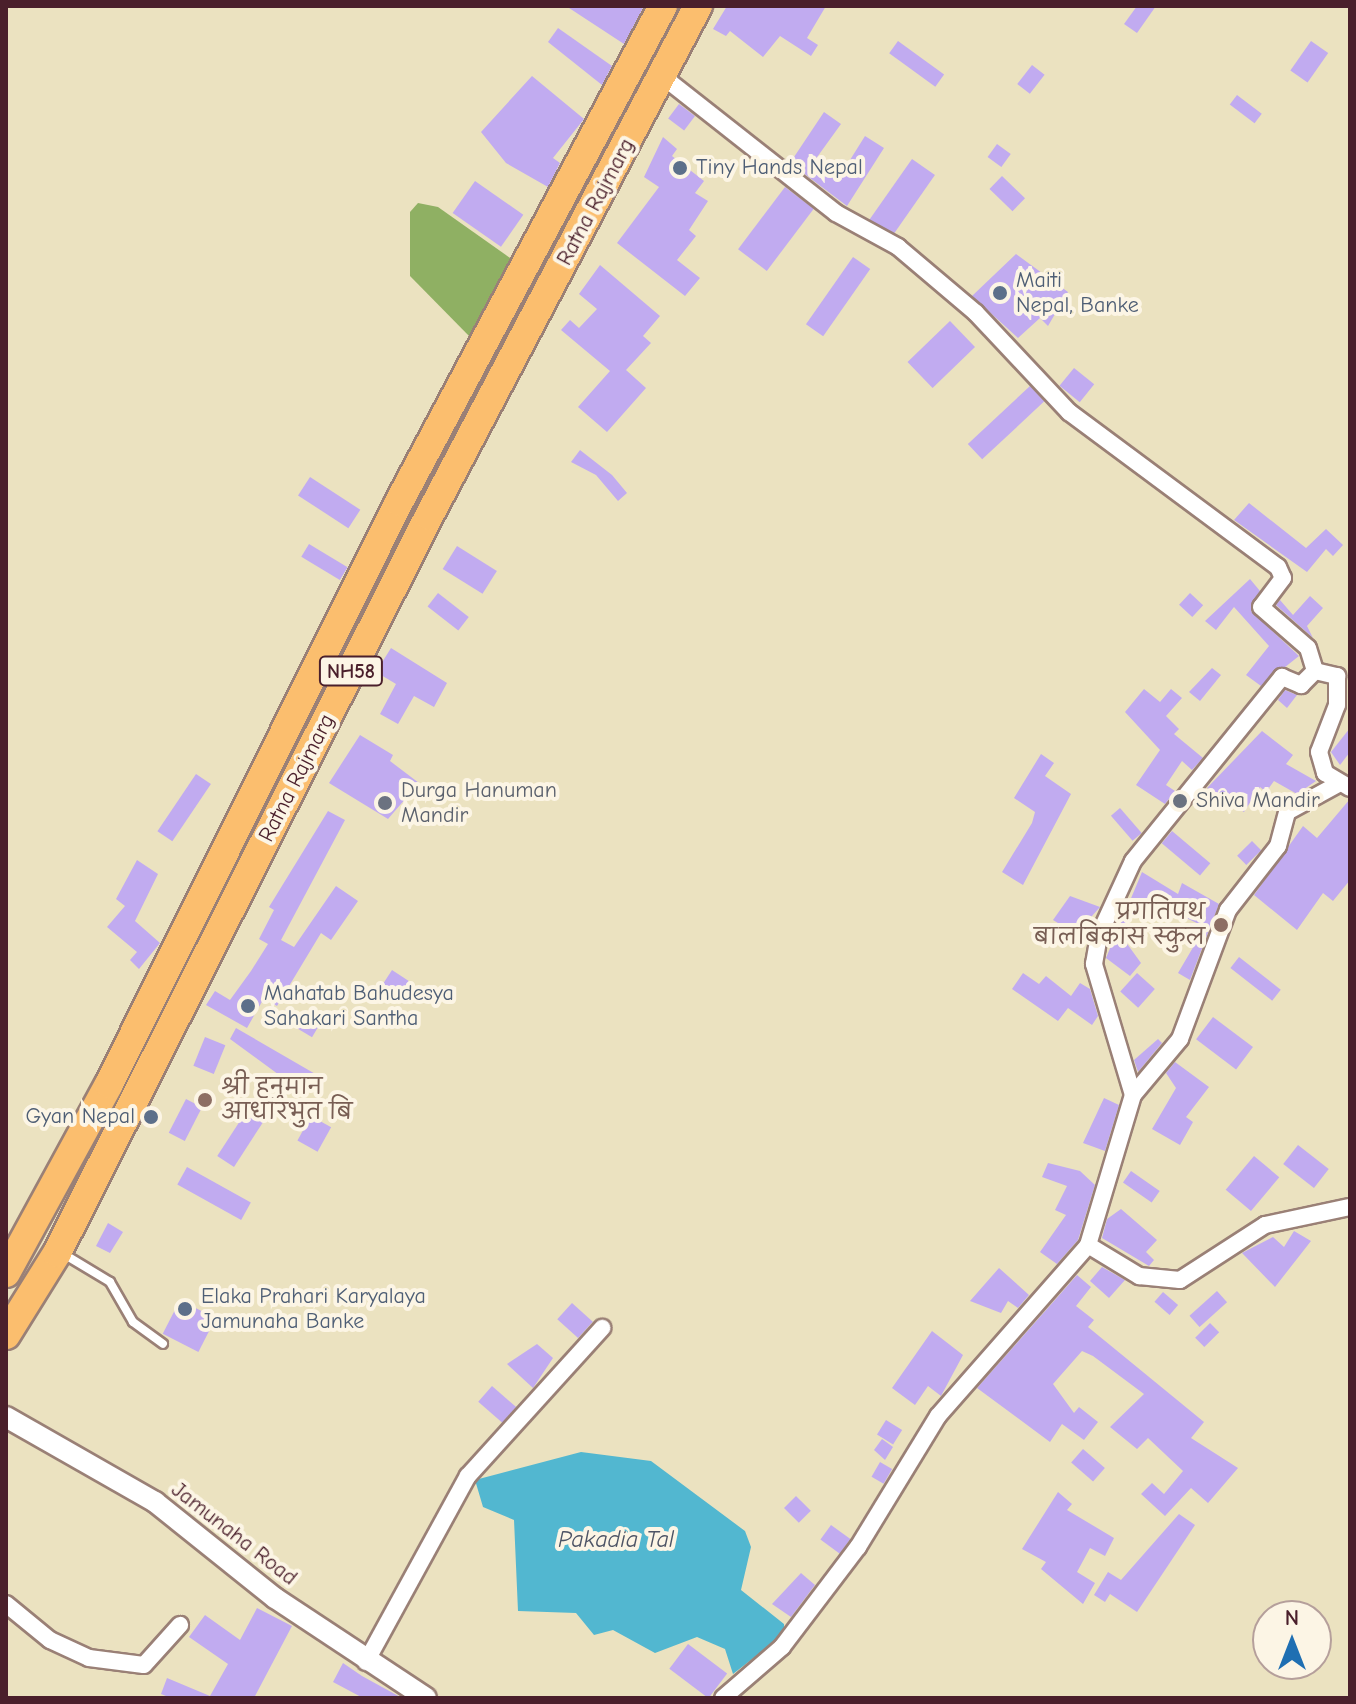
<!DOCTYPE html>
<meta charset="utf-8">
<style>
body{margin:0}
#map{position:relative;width:1356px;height:1704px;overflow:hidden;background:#ebe2c0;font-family:"Comic Neue","Playpen Sans Deva",sans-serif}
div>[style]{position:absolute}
.forest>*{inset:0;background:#8fb063}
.water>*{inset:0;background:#52b7d0}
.building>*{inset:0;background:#c1abf0;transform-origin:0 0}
.roads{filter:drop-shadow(2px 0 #9a8076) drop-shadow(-2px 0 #9a8076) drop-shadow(0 2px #9a8076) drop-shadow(0 -2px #9a8076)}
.service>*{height:8px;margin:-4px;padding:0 4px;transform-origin:4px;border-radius:4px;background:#fff}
.minor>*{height:16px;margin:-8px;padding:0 8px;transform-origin:8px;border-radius:8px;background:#fff}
.tertiary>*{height:20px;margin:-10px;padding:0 10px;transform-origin:10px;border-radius:10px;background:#fff}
.trunk>*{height:28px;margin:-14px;padding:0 14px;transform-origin:14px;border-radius:14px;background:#fbbe6e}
.dots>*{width:22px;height:22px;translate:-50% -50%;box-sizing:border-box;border:4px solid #fcf5e5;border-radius:50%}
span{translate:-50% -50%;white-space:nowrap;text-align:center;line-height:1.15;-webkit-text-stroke:8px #fcf5e5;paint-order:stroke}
.shield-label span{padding:2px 6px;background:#fcf5e5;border:2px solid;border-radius:6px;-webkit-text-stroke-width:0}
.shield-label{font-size:20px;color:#4a1f2b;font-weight:700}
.service-label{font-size:22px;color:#4e5e75}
.left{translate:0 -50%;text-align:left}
.right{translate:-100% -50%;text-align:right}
.street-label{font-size:22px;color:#4a1f2b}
.worship-label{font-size:22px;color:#5b616d}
.education-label{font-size:22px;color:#785e54}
.water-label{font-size:24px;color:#4d5465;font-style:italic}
.frame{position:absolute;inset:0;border:8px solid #4a1f2b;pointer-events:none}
.north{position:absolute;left:1252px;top:1600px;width:80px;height:80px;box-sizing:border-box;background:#fcf5e5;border:2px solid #b59f9b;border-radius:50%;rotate:0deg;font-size:22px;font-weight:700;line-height:32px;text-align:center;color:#4a1f2b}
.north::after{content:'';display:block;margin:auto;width:28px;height:36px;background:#1f6fb2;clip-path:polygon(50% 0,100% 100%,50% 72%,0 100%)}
</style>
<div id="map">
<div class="forest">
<div style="clip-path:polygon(418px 203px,438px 207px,513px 260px,470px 337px,410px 276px,410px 212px)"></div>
</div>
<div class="water">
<div style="clip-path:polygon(581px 1452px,651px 1461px,745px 1531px,751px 1547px,741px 1590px,784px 1624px,784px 1634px,733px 1674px,725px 1649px,697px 1637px,655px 1653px,613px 1630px,594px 1635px,576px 1613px,518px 1611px,514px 1520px,483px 1507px,475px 1480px)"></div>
</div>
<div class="building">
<div style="clip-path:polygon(566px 6px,644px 6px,624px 44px)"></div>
<div style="clip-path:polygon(727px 6px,826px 6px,807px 38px,818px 45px,811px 56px,780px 36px,763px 57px,730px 31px,726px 36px,713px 29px)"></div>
<div style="clip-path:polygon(1137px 6px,1156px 6px,1137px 33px,1124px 24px)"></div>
<div style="clip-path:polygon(558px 28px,612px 66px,602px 85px,548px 42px)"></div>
<div style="left:898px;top:41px;width:57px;height:15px;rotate:36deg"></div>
<div style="left:1311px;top:41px;width:21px;height:36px;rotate:35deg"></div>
<div style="left:1032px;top:65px;width:16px;height:24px;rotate:38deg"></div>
<div style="clip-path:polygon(532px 76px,584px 119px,553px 158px,560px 163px,548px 187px,506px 163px,481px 132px)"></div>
<div style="left:1237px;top:95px;width:31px;height:12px;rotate:37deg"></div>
<div style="left:679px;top:104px;width:20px;height:18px;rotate:37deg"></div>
<div style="clip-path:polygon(824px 112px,841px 124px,815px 160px,840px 176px,865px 136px,884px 148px,847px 206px,790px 163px)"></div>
<div style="clip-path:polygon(663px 137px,677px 149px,672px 156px,704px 181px,695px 193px,708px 201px,689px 230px,696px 236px,677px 260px,700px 278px,685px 296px,617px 243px,659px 187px,644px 177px)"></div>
<div style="left:997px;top:144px;width:17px;height:16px;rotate:36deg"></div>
<div style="left:912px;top:159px;width:28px;height:74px;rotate:35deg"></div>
<div style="left:1002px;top:176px;width:32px;height:18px;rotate:44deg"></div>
<div style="left:475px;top:181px;width:59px;height:39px;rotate:35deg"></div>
<div style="left:785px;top:187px;width:36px;height:78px;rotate:37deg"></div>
<div style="clip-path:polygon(1016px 254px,1068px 292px,1048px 326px,1040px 318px,1018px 338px,972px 296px)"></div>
<div style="left:853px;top:257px;width:21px;height:82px;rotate:35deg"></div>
<div style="clip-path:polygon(600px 265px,660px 316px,643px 336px,651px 343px,626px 370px,646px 388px,607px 432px,578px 407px,610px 371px,561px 330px,570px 320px,579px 328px,597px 309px,579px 294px)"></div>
<div style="left:950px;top:321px;width:36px;height:59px;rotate:46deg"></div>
<div style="left:1074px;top:368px;width:26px;height:23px;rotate:39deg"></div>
<div style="left:1030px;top:386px;width:21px;height:85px;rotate:47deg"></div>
<div style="clip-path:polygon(580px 450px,612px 475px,627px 493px,618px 501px,596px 475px,571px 462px)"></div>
<div style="left:310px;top:477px;width:60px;height:22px;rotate:33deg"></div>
<div style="clip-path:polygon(1249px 503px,1306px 548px,1326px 529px,1343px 545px,1333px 556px,1326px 549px,1307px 572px,1234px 520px)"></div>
<div style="left:309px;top:544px;width:45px;height:15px;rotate:31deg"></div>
<div style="left:457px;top:546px;width:47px;height:27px;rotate:32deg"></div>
<div style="clip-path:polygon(1250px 579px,1260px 591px,1251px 611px,1299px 656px,1261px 686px,1246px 675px,1269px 646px,1234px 607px,1216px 630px,1205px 621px)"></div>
<div style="left:438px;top:593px;width:39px;height:17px;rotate:38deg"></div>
<div style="left:1190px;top:593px;width:18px;height:16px;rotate:43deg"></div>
<div style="clip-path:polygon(1310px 596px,1323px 608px,1307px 626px,1313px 638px,1276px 605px,1280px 600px,1293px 615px)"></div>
<div style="clip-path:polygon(391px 648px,447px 683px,434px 707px,414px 696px,398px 724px,380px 714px,396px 684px,376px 672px)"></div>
<div style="clip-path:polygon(1212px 668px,1221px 675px,1200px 701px,1189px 692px)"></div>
<div style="clip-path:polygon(1144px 689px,1160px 702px,1171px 689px,1182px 698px,1166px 716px,1179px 729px,1174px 734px,1203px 758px,1192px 770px,1182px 761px,1166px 785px,1175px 791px,1165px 804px,1136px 785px,1160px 750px,1125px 712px)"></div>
<div style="clip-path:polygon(1285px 690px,1297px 695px,1287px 708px,1278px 700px)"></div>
<div style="clip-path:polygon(1350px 728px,1350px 752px,1340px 765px,1331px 752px)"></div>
<div style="clip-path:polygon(1262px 731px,1293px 755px,1286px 764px,1316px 781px,1297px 794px,1274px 781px,1266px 792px,1260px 787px,1244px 812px,1207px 788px)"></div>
<div style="clip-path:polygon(360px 735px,393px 755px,390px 761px,419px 783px,388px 819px,329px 783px)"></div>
<div style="clip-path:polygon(1041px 754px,1054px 763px,1045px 776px,1071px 794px,1023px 885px,1002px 872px,1032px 823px,1035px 812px,1014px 798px)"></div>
<div style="left:196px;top:774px;width:18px;height:69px;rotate:34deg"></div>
<div style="clip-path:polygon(1350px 799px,1350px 880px,1333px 901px,1323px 893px,1297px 930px,1254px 895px,1303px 826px,1317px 838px)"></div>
<div style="left:1120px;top:808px;width:33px;height:12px;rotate:49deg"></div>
<div style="clip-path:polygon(328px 811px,345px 820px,281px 940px,294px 947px,336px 886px,358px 901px,331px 940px,321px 933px,277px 1006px,264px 998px,247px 1028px,206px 1005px,215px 991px,230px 1000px,251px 971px,268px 944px,259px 939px,274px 910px,269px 907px)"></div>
<div style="left:1172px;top:831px;width:50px;height:16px;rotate:40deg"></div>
<div style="left:1252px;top:841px;width:13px;height:21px;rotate:45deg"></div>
<div style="clip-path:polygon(137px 860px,158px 874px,135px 921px,160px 943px,139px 969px,130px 960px,137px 952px,107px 927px,125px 906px,116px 899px)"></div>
<div style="clip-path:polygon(1142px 872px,1178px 894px,1182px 883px,1219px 904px,1190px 980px,1178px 973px,1205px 927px,1145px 898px,1120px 934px,1141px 963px,1130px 976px,1106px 958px)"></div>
<div style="clip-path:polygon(1070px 896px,1100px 907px,1076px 934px,1053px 920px)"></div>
<div style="left:1239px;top:957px;width:53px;height:14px;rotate:38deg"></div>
<div style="left:392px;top:970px;width:20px;height:22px;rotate:33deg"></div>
<div style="clip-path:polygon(1023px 973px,1039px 984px,1046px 976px,1071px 996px,1080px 983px,1090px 989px,1098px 1016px,1092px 1025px,1068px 1008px,1058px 1021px,1012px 989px)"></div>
<div style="left:1137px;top:973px;width:24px;height:25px;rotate:42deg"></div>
<div style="left:287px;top:1007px;width:37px;height:13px;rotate:31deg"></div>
<div style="left:1213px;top:1017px;width:50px;height:28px;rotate:37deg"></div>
<div style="clip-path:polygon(236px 1028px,324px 1079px,317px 1090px,305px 1083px,301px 1091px,230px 1039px)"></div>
<div style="left:205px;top:1037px;width:22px;height:31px;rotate:22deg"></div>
<div style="clip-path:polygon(1158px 1039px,1162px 1043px,1138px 1072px,1134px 1060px)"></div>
<div style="clip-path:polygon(1175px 1062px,1209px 1087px,1186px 1117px,1193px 1122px,1180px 1145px,1152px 1129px,1176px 1088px,1166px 1073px)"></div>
<div style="clip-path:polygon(1104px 1098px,1119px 1105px,1105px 1151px,1083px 1143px)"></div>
<div style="left:186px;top:1099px;width:18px;height:38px;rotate:27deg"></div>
<div style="left:251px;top:1104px;width:20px;height:62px;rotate:33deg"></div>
<div style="left:311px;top:1116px;width:23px;height:28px;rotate:29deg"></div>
<div style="left:1298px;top:1145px;width:39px;height:24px;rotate:38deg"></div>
<div style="left:1254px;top:1156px;width:33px;height:44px;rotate:40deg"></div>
<div style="clip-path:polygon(1048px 1163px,1080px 1171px,1095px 1185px,1078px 1240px,1057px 1264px,1040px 1252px,1066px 1215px,1055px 1210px,1067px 1186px,1042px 1177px)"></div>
<div style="left:187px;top:1167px;width:73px;height:20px;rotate:29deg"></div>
<div style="left:1131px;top:1171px;width:35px;height:14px;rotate:35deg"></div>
<div style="clip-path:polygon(1121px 1209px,1157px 1240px,1146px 1252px,1154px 1260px,1149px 1266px,1102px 1238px,1107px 1219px)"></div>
<div style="clip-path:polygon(108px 1223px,123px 1232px,110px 1253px,96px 1246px)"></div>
<div style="clip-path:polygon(1294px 1231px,1311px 1241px,1275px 1287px,1242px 1253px,1273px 1237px,1284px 1247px)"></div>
<div style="clip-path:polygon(1102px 1267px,1125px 1280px,1109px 1298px,1090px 1281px)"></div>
<div style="clip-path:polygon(999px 1268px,1029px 1295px,1018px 1308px,1008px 1301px,1001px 1313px,970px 1301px)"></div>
<div style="clip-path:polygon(1077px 1275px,1091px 1287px,1076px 1306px,1094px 1320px,1088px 1327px,1204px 1422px,1191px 1438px,1238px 1468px,1208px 1503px,1191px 1488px,1165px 1516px,1141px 1494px,1152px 1483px,1164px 1494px,1183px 1471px,1148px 1438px,1137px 1449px,1110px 1427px,1144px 1394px,1093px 1356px,1082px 1351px,1053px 1384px,1074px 1413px,1079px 1407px,1098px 1422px,1084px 1440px,1062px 1424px,1050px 1442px,977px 1388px)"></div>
<div style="left:1217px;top:1291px;width:15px;height:37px;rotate:48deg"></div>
<div style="left:1163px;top:1292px;width:20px;height:13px;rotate:41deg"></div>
<div style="left:180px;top:1300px;width:40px;height:38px;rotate:27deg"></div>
<div style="left:572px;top:1303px;width:28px;height:22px;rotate:42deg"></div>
<div style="left:1210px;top:1323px;width:13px;height:21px;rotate:45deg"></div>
<div style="clip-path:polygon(932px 1331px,963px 1355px,941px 1396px,928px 1386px,915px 1405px,892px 1388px)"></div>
<div style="clip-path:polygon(537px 1344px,553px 1358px,533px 1388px,507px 1364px)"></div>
<div style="left:492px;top:1386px;width:32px;height:21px;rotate:41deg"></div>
<div style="left:886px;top:1420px;width:19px;height:17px;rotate:32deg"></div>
<div style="clip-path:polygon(882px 1439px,893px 1447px,885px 1460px,874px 1450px)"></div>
<div style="left:1083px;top:1449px;width:29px;height:18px;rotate:41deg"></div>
<div style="left:880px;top:1462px;width:14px;height:17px;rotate:30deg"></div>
<div style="clip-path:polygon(1058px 1492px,1072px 1504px,1067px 1510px,1114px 1538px,1105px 1556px,1090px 1548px,1077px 1572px,1095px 1583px,1083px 1604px,1041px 1569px,1046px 1562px,1022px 1549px)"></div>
<div style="left:796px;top:1496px;width:21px;height:17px;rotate:45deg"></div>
<div style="clip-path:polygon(1179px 1514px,1195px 1525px,1137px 1612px,1110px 1594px,1105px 1602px,1094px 1595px,1108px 1572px,1121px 1580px)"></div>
<div style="left:831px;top:1525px;width:24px;height:18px;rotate:36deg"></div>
<div style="clip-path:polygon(801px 1573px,815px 1585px,791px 1617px,772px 1604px)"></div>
<div style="clip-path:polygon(257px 1608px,292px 1626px,254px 1698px,171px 1698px,161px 1694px,167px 1678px,210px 1696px,228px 1664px,189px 1637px,205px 1615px,240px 1640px)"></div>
<div style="left:688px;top:1644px;width:49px;height:31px;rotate:37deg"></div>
<div style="clip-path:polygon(343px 1663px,362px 1676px,402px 1698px,363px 1698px,333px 1682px)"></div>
</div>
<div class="roads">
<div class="service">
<div style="left:62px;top:1253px;width:56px;rotate:31.1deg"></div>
<div style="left:110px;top:1282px;width:46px;rotate:60.1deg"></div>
<div style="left:133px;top:1322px;width:37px;rotate:36deg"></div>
</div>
<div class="minor">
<div style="left:662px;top:76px;width:221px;rotate:38.2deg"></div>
<div style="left:836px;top:213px;width:71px;rotate:28.7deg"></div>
<div style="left:898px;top:247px;width:102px;rotate:40.2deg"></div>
<div style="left:976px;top:313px;width:136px;rotate:46.8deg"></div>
<div style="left:1069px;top:412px;width:260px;rotate:36.6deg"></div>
<div style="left:1278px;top:567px;width:12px;rotate:66deg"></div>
<div style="left:1283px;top:578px;width:36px;rotate:127deg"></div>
<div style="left:1261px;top:607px;width:62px;rotate:41.1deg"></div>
<div style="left:1308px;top:648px;width:24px;rotate:73deg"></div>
<div style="left:1133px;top:1095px;width:73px;rotate:-50deg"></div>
<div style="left:1180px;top:1039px;width:138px;rotate:-69.6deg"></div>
<div style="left:1228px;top:910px;width:81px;rotate:-52deg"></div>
<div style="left:1278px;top:846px;width:35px;rotate:-75deg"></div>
<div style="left:1287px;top:812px;width:60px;rotate:-28.7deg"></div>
<div style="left:1088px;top:1245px;width:157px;rotate:-73.3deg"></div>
<div style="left:1133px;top:1095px;width:137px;rotate:-106.6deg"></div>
<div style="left:1094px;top:964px;width:29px;rotate:-80deg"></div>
<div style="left:1099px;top:935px;width:81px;rotate:-65.3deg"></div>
<div style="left:1133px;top:861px;width:237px;rotate:-51deg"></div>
<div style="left:1282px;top:677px;width:21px;rotate:23deg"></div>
<div style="left:1301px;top:685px;width:20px;rotate:-45deg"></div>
<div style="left:1315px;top:671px;width:23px;rotate:13deg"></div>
<div style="left:1337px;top:676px;width:29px;rotate:90deg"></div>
<div style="left:1337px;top:705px;width:50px;rotate:111deg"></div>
<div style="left:1319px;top:752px;width:22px;rotate:74deg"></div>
<div style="left:1325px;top:773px;width:29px;rotate:31deg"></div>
<div style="left:6px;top:1604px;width:57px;rotate:39.3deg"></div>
<div style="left:50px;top:1640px;width:43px;rotate:24.8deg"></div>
<div style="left:89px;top:1658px;width:55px;rotate:7.3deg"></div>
<div style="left:144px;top:1665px;width:54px;rotate:-48deg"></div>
<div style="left:366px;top:1662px;width:212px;rotate:-61.3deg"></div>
<div style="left:468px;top:1476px;width:200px;rotate:-47.8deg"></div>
<div style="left:723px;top:1698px;width:78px;rotate:-40.8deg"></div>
<div style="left:782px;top:1647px;width:126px;rotate:-52.8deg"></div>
<div style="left:858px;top:1547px;width:153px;rotate:-58.6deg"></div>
<div style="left:938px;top:1416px;width:227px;rotate:-48.7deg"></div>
<div style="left:1088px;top:1245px;width:60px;rotate:31.3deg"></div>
<div style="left:1139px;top:1276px;width:41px;rotate:5.6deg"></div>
<div style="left:1180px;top:1280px;width:101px;rotate:-32.9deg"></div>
<div style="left:1265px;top:1225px;width:87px;rotate:-12deg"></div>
</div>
<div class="tertiary">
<div style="left:6px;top:1417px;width:172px;rotate:29.7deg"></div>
<div style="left:155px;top:1502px;width:154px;rotate:38.7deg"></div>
<div style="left:275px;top:1598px;width:181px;rotate:33.5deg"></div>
</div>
<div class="trunk">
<div style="left:6px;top:1273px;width:215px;rotate:-61.4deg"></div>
<div style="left:109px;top:1084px;width:650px;rotate:-63.51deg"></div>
<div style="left:399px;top:502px;width:562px;rotate:-61.98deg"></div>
<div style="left:6px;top:1335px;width:97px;rotate:-58.1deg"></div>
<div style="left:57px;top:1253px;width:826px;rotate:-63.22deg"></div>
<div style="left:429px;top:516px;width:577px;rotate:-62.19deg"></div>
</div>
</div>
<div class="dots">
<div style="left:680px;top:168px;background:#5c6f8a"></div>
<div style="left:1000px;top:293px;background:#5c6f8a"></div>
<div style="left:1180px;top:801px;background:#6b7280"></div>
<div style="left:385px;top:803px;background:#6b7280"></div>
<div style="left:1221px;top:925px;background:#8d6e63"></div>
<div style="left:248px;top:1006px;background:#5c6f8a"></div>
<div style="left:205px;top:1100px;background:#8d6e63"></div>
<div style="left:151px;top:1117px;background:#5c6f8a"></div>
<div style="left:185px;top:1309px;background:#5c6f8a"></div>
</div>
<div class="shield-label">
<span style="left:351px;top:671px">NH58</span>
</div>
<div class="service-label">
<span class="left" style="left:696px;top:168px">Tiny Hands Nepal</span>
<span class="left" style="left:1016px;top:293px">Maiti<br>Nepal, Banke</span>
<span class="left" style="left:264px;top:1006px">Mahatab Bahudesya<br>Sahakari Santha</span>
<span class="right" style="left:135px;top:1117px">Gyan Nepal</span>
<span class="left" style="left:201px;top:1309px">Elaka Prahari Karyalaya<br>Jamunaha Banke</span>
</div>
<div class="street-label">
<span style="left:596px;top:202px;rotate:-62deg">Ratna Rajmarg</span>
<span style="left:297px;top:778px;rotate:-63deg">Ratna Rajmarg</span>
<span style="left:234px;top:1534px;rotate:38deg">Jamunaha Road</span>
</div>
<div class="worship-label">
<span class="left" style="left:401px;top:803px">Durga Hanuman<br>Mandir</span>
<span class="left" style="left:1196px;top:801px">Shiva Mandir</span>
</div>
<div class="education-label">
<span class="right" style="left:1205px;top:925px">प्रगतिपथ<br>बालबिकास स्कुल</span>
<span class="left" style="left:221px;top:1100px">श्री हनुमान<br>आधारभुत बि</span>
</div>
<div class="water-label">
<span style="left:616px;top:1540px">Pakadia Tal</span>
</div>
<div class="frame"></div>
<div class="north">N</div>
</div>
